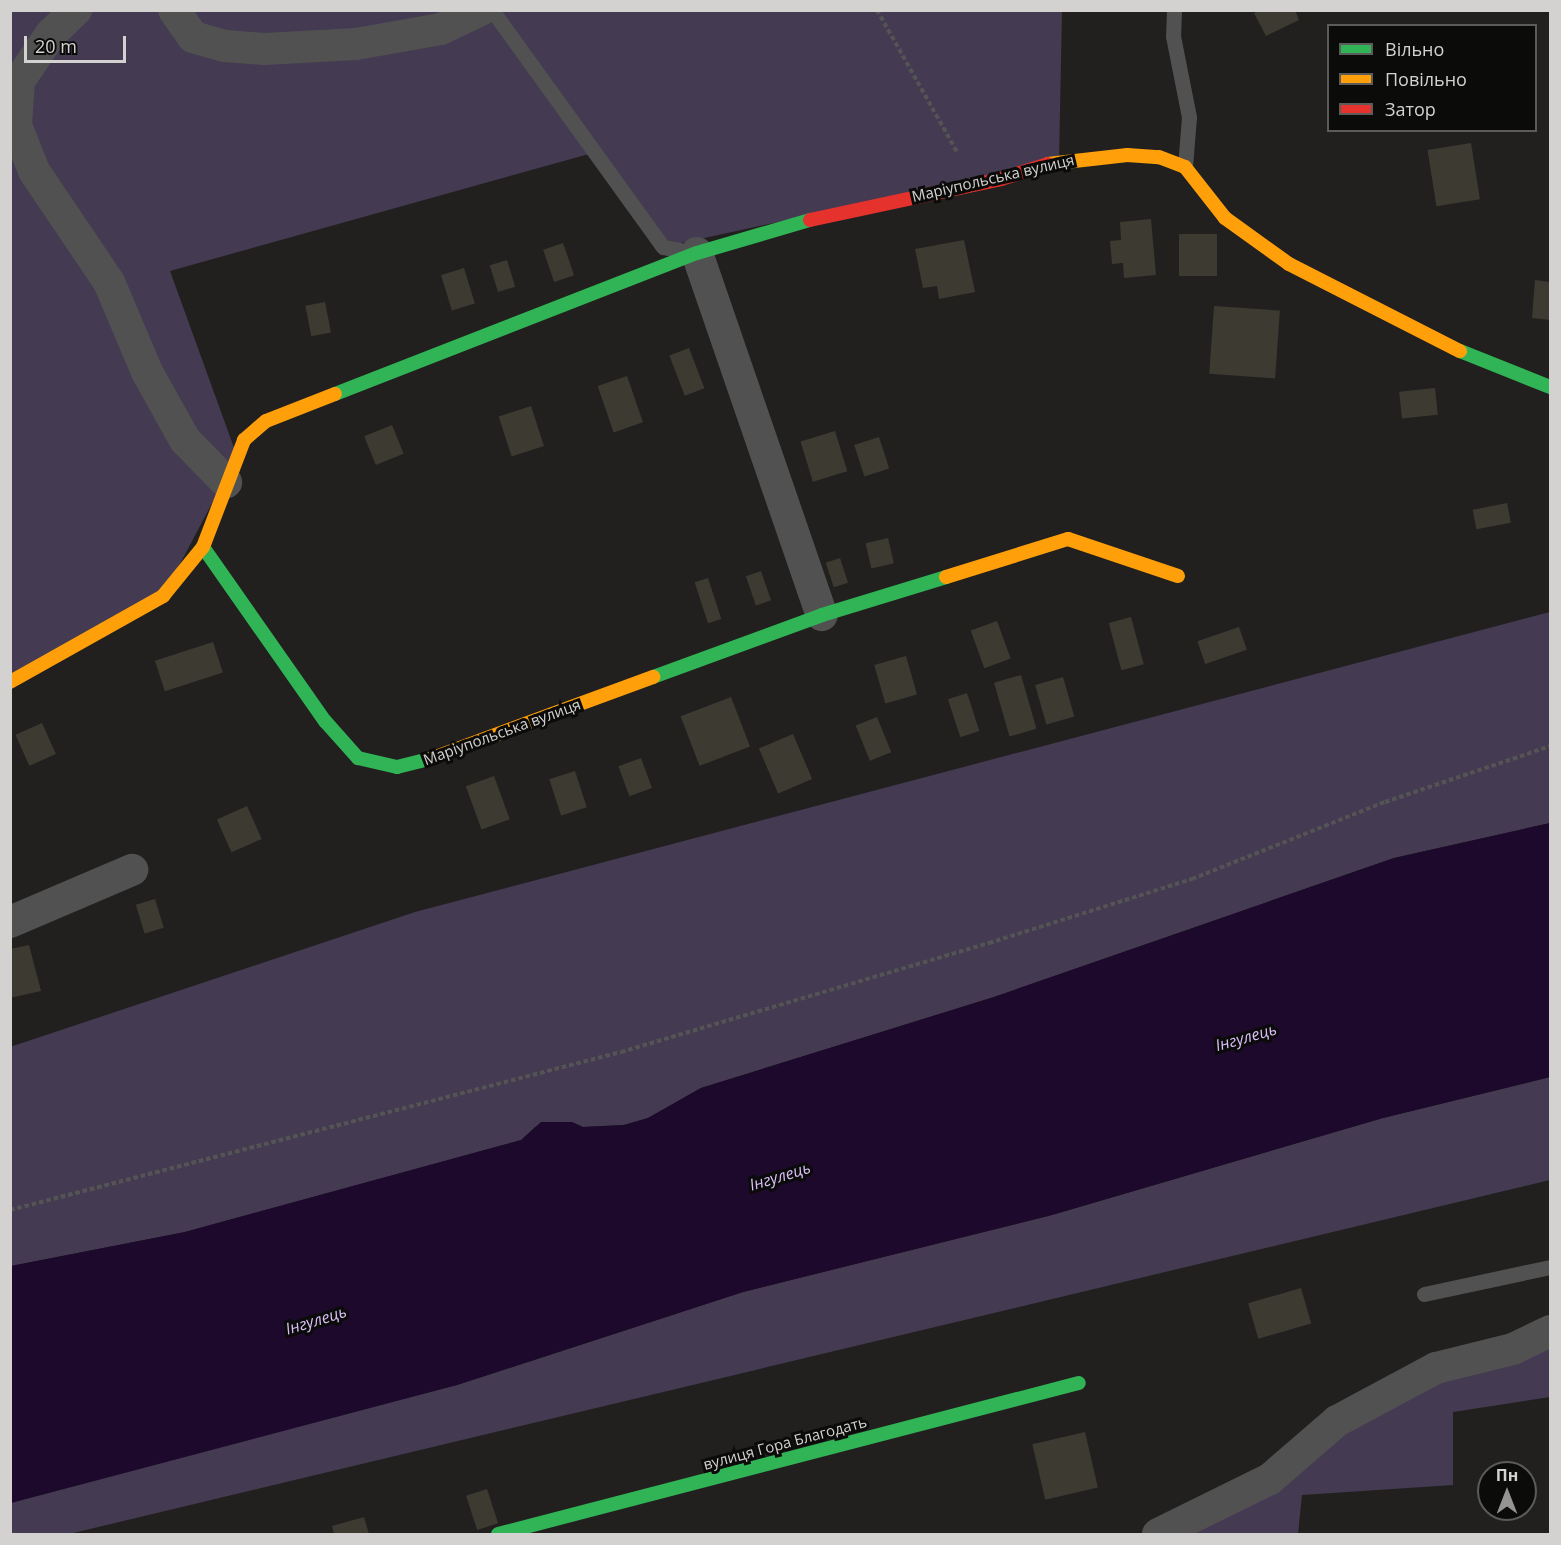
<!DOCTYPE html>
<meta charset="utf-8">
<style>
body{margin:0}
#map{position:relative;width:1561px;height:1545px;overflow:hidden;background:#21201f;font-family:"Open Sans",sans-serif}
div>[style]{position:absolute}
.green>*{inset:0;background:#443a51}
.water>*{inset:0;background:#1c092c}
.building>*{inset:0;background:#3d3a32;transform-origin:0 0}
.path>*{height:4px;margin-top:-2px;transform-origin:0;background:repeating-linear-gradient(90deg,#545454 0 4.5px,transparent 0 7.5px)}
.lane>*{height:15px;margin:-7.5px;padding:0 7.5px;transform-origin:7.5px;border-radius:7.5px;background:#515151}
.street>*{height:32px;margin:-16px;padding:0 16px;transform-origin:16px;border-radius:16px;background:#515151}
.fast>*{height:14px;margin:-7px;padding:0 7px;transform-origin:7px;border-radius:7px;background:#30b455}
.slow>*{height:14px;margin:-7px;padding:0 7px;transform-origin:7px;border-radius:7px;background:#ff9f0a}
.jam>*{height:14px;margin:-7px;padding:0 7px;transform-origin:7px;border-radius:7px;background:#e5322d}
span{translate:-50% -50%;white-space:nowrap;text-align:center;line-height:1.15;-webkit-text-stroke:6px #0b0b0a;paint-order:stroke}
.street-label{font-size:15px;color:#d3d2d0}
.water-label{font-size:16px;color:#dac0fa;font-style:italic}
.frame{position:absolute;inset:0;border:12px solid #d3d2d0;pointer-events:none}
.legend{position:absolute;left:1327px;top:24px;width:210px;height:108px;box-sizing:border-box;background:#0b0b0a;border:2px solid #5b5b59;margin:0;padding:8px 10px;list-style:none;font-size:18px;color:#d3d2d0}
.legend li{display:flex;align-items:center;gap:12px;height:30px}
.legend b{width:30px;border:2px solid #5b5b59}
.north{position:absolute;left:1477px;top:1461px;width:60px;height:60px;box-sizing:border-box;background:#0b0b0a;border:2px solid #5b5b59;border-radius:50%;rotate:0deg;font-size:16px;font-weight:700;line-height:24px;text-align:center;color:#d3d2d0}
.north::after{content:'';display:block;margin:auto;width:21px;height:27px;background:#959492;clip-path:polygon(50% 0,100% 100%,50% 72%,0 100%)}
.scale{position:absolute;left:24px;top:36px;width:102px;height:27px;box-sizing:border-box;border:3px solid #d3d2d0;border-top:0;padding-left:8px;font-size:18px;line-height:21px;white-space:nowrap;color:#d3d2d0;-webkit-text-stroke:4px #0b0b0a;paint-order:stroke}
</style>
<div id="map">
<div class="green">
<div style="clip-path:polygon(11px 11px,1062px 11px,1059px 161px,663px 247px,589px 154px,170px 271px,237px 456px,163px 596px,11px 682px)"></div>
<div style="clip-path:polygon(1550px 612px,1550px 823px,1394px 858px,994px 997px,701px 1088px,648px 1118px,624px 1125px,583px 1127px,572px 1122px,535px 1127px,522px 1140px,185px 1232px,11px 1266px,10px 1047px,415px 912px)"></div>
<div style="clip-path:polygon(1550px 1077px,1550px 1180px,69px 1534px,11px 1534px,10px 1503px,59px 1487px,457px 1385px,743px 1292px,1052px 1215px,1383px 1118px)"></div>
<div style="clip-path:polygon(1550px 1331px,1550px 1397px,1453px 1412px,1453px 1485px,1302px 1495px,1298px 1534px,1158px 1534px,1337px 1421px)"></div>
</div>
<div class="water">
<div style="clip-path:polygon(1550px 823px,1550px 1077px,1383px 1118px,1052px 1215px,743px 1292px,457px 1385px,11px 1503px,11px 1266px,185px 1232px,521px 1140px,541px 1122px,572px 1122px,583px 1127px,624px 1125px,648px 1118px,701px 1088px,994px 997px,1394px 858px)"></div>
</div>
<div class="building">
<div style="clip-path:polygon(1260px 10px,1295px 10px,1299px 20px,1266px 36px,1254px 13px)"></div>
<div style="left:1471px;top:143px;width:57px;height:44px;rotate:81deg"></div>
<div style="clip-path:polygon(1151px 219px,1156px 275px,1124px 278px,1123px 263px,1112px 264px,1110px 241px,1121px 240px,1120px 222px)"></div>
<div style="left:1179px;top:234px;width:38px;height:42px"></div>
<div style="clip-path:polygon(964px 240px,975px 292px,939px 299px,937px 286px,923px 288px,915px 249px)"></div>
<div style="left:563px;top:243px;width:34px;height:21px;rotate:71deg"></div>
<div style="left:507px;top:260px;width:28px;height:18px;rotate:73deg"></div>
<div style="left:464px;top:268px;width:37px;height:24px;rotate:73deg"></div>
<div style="clip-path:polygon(1535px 280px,1550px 282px,1550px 320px,1532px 318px)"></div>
<div style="left:325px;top:302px;width:31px;height:20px;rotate:79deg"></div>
<div style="left:1214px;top:306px;width:66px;height:68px;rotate:4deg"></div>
<div style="left:689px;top:348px;width:43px;height:21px;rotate:69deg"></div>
<div style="left:627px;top:376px;width:49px;height:31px;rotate:71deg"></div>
<div style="left:1435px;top:388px;width:27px;height:36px;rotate:84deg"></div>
<div style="left:531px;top:406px;width:42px;height:34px;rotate:72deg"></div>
<div style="left:392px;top:425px;width:31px;height:30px;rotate:68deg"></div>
<div style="left:835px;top:431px;width:42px;height:36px;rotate:73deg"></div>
<div style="left:879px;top:437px;width:33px;height:26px;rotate:72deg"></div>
<div style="left:1507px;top:503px;width:20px;height:35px;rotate:79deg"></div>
<div style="left:888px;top:538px;width:26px;height:23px;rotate:77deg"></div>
<div style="left:840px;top:558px;width:26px;height:15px;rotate:72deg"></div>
<div style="left:761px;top:571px;width:31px;height:16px;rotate:71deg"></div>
<div style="left:708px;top:578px;width:43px;height:14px;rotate:72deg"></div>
<div style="left:1131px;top:617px;width:49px;height:23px;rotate:75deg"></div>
<div style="left:997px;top:621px;width:40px;height:28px;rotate:70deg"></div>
<div style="left:1239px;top:627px;width:24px;height:44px;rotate:71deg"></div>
<div style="left:213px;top:642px;width:32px;height:61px;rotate:72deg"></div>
<div style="left:906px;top:656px;width:40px;height:33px;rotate:74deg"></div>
<div style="left:1021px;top:675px;width:56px;height:28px;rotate:74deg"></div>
<div style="left:1063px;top:677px;width:41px;height:29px;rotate:74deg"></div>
<div style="left:967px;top:693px;width:40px;height:20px;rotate:72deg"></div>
<div style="left:731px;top:697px;width:53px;height:54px;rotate:69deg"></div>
<div style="left:877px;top:717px;width:38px;height:23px;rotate:68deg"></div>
<div style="left:42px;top:723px;width:34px;height:29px;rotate:66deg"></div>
<div style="left:793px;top:734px;width:49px;height:37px;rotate:67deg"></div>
<div style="left:641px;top:758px;width:32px;height:24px;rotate:70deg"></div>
<div style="left:575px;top:771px;width:38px;height:27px;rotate:72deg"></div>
<div style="left:494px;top:776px;width:46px;height:30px;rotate:70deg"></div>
<div style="left:247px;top:806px;width:36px;height:33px;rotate:66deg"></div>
<div style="left:155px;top:899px;width:30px;height:20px;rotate:73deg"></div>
<div style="clip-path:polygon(29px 945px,41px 991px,10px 998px,10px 949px)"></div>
<div style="left:1301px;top:1288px;width:37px;height:55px;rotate:74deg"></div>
<div style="left:1085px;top:1432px;width:57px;height:54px;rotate:77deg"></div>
<div style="left:487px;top:1489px;width:36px;height:22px;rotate:72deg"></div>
<div style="clip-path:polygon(364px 1517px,369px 1534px,334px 1534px,332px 1526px)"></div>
</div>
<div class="path">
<div style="left:877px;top:10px;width:165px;rotate:60.6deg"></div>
<div style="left:10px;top:1210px;width:631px;rotate:-14.5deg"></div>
<div style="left:621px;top:1052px;width:384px;rotate:-16.5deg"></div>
<div style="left:989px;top:943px;width:213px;rotate:-17.5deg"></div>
<div style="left:1192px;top:879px;width:208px;rotate:-21.8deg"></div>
<div style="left:1385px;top:802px;width:174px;rotate:-18.7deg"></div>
</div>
<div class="lane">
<div style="left:492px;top:10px;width:292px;rotate:54.2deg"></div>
<div style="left:663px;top:247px;width:22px;rotate:10deg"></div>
<div style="left:1174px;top:10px;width:26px;rotate:92deg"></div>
<div style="left:1173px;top:36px;width:83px;rotate:78.8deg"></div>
<div style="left:1189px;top:117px;width:50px;rotate:94.6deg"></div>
<div style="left:1424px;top:1294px;width:129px;rotate:-12.1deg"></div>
</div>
<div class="street">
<div style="left:174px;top:10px;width:33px;rotate:55deg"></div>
<div style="left:193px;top:37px;width:33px;rotate:16deg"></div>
<div style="left:225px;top:46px;width:40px;rotate:4.3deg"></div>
<div style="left:265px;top:49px;width:91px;rotate:-3.1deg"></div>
<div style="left:356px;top:44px;width:86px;rotate:-10deg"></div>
<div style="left:441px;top:29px;width:44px;rotate:-25.4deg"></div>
<div style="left:19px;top:81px;width:44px;rotate:93.9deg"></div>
<div style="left:16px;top:125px;width:49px;rotate:68.6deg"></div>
<div style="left:34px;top:171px;width:134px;rotate:56deg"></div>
<div style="left:109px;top:282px;width:98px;rotate:67.1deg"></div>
<div style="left:147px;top:372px;width:78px;rotate:60.8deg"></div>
<div style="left:185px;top:440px;width:59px;rotate:45.7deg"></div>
<div style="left:11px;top:101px;width:22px;rotate:-68deg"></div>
<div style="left:19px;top:81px;width:57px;rotate:-55.8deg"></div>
<div style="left:51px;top:34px;width:35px;rotate:-44deg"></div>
<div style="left:697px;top:253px;width:383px;rotate:71deg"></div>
<div style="left:10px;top:922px;width:133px;rotate:-23.1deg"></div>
<div style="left:1158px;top:1534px;width:125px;rotate:-26.2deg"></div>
<div style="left:1270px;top:1479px;width:89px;rotate:-40.9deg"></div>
<div style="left:1337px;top:1421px;width:112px;rotate:-28.2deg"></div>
<div style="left:1436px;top:1368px;width:79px;rotate:-13.9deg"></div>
<div style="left:1513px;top:1349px;width:41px;rotate:-25.9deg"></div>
</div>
<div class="fast">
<div style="left:1460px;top:351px;width:97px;rotate:21.8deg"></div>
<div style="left:335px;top:394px;width:388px;rotate:-21.3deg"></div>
<div style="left:697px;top:253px;width:118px;rotate:-16.3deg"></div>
<div style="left:203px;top:547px;width:213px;rotate:55deg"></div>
<div style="left:325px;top:721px;width:50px;rotate:48.3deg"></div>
<div style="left:358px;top:758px;width:40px;rotate:13deg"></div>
<div style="left:397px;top:767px;width:34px;rotate:-14deg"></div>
<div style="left:653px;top:677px;width:180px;rotate:-20.1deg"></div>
<div style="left:822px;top:615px;width:130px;rotate:-17deg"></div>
<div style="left:498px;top:1534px;width:600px;rotate:-14.57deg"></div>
</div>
<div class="slow">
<div style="left:1048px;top:164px;width:80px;rotate:-6.5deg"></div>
<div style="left:1127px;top:155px;width:32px;rotate:4deg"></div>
<div style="left:1159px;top:157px;width:28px;rotate:21deg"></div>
<div style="left:1185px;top:167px;width:65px;rotate:51.9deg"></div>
<div style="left:1225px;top:218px;width:79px;rotate:35.7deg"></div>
<div style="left:1289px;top:264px;width:192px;rotate:27deg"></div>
<div style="left:946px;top:577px;width:128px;rotate:-17.3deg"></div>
<div style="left:1068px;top:539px;width:116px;rotate:18.6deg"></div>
<div style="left:10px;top:682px;width:176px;rotate:-29.3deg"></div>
<div style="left:163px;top:596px;width:63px;rotate:-50.8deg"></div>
<div style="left:203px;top:547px;width:115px;rotate:-69deg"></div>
<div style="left:244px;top:440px;width:29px;rotate:-41deg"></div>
<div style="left:266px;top:421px;width:74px;rotate:-21.4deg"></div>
<div style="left:430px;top:759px;width:238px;rotate:-20.2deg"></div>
</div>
<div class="jam">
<div style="left:810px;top:220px;width:195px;rotate:-12.1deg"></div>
<div style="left:1001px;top:179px;width:49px;rotate:-17.7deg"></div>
</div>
<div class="street-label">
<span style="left:993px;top:178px;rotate:-13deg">Маріупольська вулиця</span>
<span style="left:502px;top:732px;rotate:-20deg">Маріупольська вулиця</span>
<span style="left:785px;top:1443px;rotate:-15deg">вулиця Гора Благодать</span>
</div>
<div class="water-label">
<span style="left:1246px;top:1037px;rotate:-16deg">Інгулець</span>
<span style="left:780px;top:1176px;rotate:-17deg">Інгулець</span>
<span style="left:316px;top:1320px;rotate:-17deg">Інгулець</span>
</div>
<div class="frame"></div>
<ul class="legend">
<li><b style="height:8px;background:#30b455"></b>Вільно</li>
<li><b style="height:8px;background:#ff9f0a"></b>Повільно</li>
<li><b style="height:8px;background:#e5322d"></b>Затор</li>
</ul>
<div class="north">Пн</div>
<div class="scale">20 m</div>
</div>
